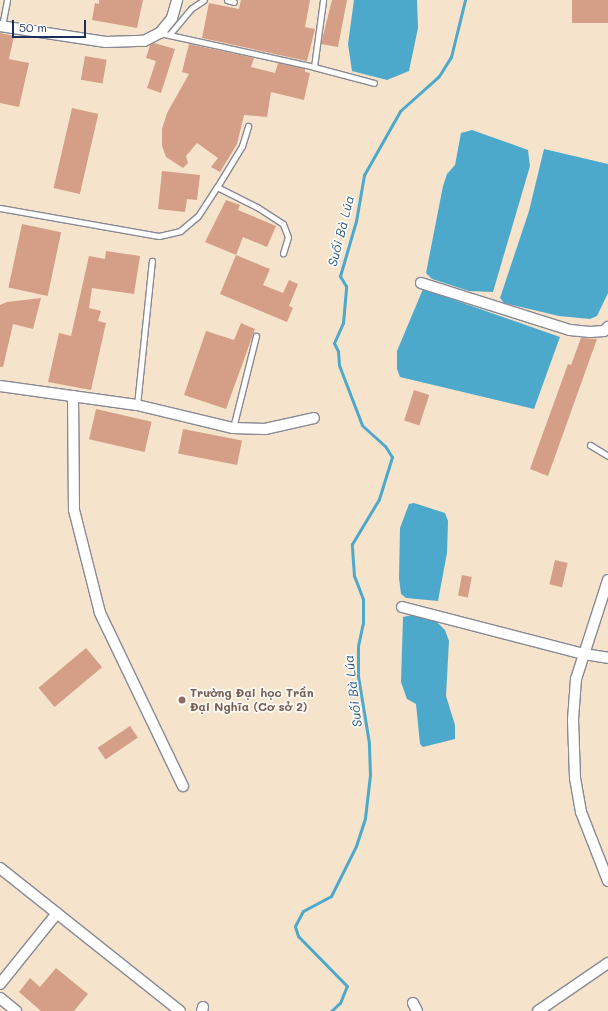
<!DOCTYPE html>
<meta charset="utf-8">
<style>
body{margin:0}
#map{position:relative;width:608px;height:1011px;overflow:hidden;background:#f6e3cc;font-family:Mali,sans-serif}
div>[style]{position:absolute}
.water>*{inset:0;background:#4da9cb}
.stream>*{height:3px;margin:-1.5px;padding:0 1.5px;transform-origin:1.5px;border-radius:1.5px;background:#4da9cb}
.building>*{inset:0;background:#d49e87;transform-origin:0 0}
.roads{filter:drop-shadow(1px 0 #888995) drop-shadow(-1px 0 #888995) drop-shadow(0 1px #888995) drop-shadow(0 -1px #888995)}
.service>*{height:5px;margin:-2.5px;padding:0 2.5px;transform-origin:2.5px;border-radius:2.5px;background:#fff}
.minor>*{height:10px;margin:-5px;padding:0 5px;transform-origin:5px;border-radius:5px;background:#fff}
.dots>*{width:11px;height:11px;translate:-50% -50%;box-sizing:border-box;border:2px solid #fdfcf7;border-radius:50%}
span{translate:-50% -50%;white-space:nowrap;text-align:center;line-height:1.15;-webkit-text-stroke:3.5px #fdfcf7;paint-order:stroke}
.education-label{font-size:12px;color:#785e54;font-weight:700}
.left{translate:0 -50%;text-align:left}
.water-label{font-size:13px;color:#2c5a84;font-style:italic}
.scale{position:absolute;left:12px;top:20px;width:74px;height:18px;box-sizing:border-box;border:2px solid #1b2f5e;border-top:0;padding-left:5px;font-size:12px;line-height:14px;white-space:nowrap;color:#1b2f5e;-webkit-text-stroke:3px #fdfcf7;paint-order:stroke}
</style>
<div id="map">
<div class="water">
<div style="clip-path:polygon(354px 0,417px 0,418px 28px,409px 71px,387px 80px,352px 71px,348px 44px)"></div>
<div style="clip-path:polygon(472px 130px,528px 150px,530px 166px,493px 292px,469px 291px,432px 279px,426px 273px,443px 186px,447px 174px,455px 165px,461px 133px)"></div>
<div style="clip-path:polygon(544px 149px,608px 164px,608px 293px,597px 316px,590px 319px,559px 316px,504px 303px,500px 298px,529px 211px)"></div>
<div style="clip-path:polygon(423px 289px,560px 337px,534px 409px,400px 377px,397px 369px,397px 351px)"></div>
<div style="clip-path:polygon(414px 503px,445px 513px,448px 521px,447px 553px,438px 601px,406px 598px,401px 594px,399px 578px,400px 528px,409px 504px)"></div>
<div style="clip-path:polygon(412px 615px,436px 621px,445px 630px,449px 641px,446px 696px,455px 725px,455px 739px,423px 747px,420px 744px,416px 704px,407px 699px,401px 682px,403px 617px)"></div>
</div>
<div class="stream">
<div style="left:331px;top:1011px;width:12px;rotate:-42deg"></div>
<div style="left:340px;top:1003px;width:18px;rotate:-68deg"></div>
<div style="left:347px;top:986px;width:70px;rotate:-134.4deg"></div>
<div style="left:298px;top:936px;width:10px;rotate:-107deg"></div>
<div style="left:295px;top:926px;width:17px;rotate:-62deg"></div>
<div style="left:303px;top:911px;width:32px;rotate:-28deg"></div>
<div style="left:331px;top:896px;width:56px;rotate:-63.4deg"></div>
<div style="left:356px;top:846px;width:29px;rotate:-72deg"></div>
<div style="left:365px;top:818px;width:43px;rotate:-83.4deg"></div>
<div style="left:370px;top:775px;width:32px;rotate:-92deg"></div>
<div style="left:369px;top:743px;width:68px;rotate:-99.3deg"></div>
<div style="left:358px;top:676px;width:30px;rotate:-90deg"></div>
<div style="left:358px;top:646px;width:24px;rotate:-78deg"></div>
<div style="left:363px;top:623px;width:24px;rotate:-90deg"></div>
<div style="left:363px;top:599px;width:25px;rotate:-111deg"></div>
<div style="left:354px;top:576px;width:32px;rotate:-94deg"></div>
<div style="left:352px;top:544px;width:52px;rotate:-59deg"></div>
<div style="left:379px;top:499px;width:44px;rotate:-72.8deg"></div>
<div style="left:392px;top:457px;width:13px;rotate:-122deg"></div>
<div style="left:385px;top:446px;width:31px;rotate:-138deg"></div>
<div style="left:362px;top:425px;width:64px;rotate:-111deg"></div>
<div style="left:339px;top:365px;width:14px;rotate:-94deg"></div>
<div style="left:338px;top:351px;width:9px;rotate:-117deg"></div>
<div style="left:334px;top:343px;width:22px;rotate:-66deg"></div>
<div style="left:343px;top:323px;width:37px;rotate:-85deg"></div>
<div style="left:346px;top:286px;width:12px;rotate:-121deg"></div>
<div style="left:340px;top:276px;width:57px;rotate:-73.8deg"></div>
<div style="left:356px;top:221px;width:47px;rotate:-80.1deg"></div>
<div style="left:364px;top:175px;width:73px;rotate:-60.6deg"></div>
<div style="left:400px;top:111px;width:52px;rotate:-41.9deg"></div>
<div style="left:439px;top:76px;width:22px;rotate:-58deg"></div>
<div style="left:451px;top:57px;width:59px;rotate:-76.2deg"></div>
</div>
<div class="building">
<div style="clip-path:polygon(99px 0,143px 0,137px 28px,92px 20px,95px 3px,99px 4px)"></div>
<div style="clip-path:polygon(241px 0,310px 0,305px 27px,315px 29px,307px 61px,202px 38px,209px 3px,239px 9px)"></div>
<div style="clip-path:polygon(332px 0,347px 0,338px 47px,321px 44px)"></div>
<div style="left:572px;top:0;width:36px;height:23px"></div>
<div style="clip-path:polygon(0 33px,14px 36px,9px 59px,29px 63px,19px 107px,0 103px)"></div>
<div style="clip-path:polygon(154px 43px,175px 49px,161px 93px,147px 88px,156px 61px,146px 58px,150px 45px)"></div>
<div style="clip-path:polygon(189px 44px,254px 58px,251px 67px,275px 73px,278px 63px,305px 69px,305px 72px,310px 73px,304px 100px,271px 92px,267px 117px,244px 115px,237px 144px,220px 172px,211px 167px,218px 158px,197px 143px,186px 156px,188px 163px,183px 168px,166px 157px,162px 146px,162px 129px,167px 113px,189px 74px,182px 72px)"></div>
<div style="left:85px;top:56px;width:22px;height:24px;rotate:10deg"></div>
<div style="left:72px;top:108px;width:27px;height:82px;rotate:13deg"></div>
<div style="clip-path:polygon(162px 171px,200px 175px,197px 200px,187px 199px,185px 212px,158px 209px)"></div>
<div style="clip-path:polygon(226px 200px,240px 205px,238px 210px,276px 226px,267px 247px,243px 237px,236px 255px,205px 242px)"></div>
<div style="left:22px;top:224px;width:40px;height:65px;rotate:12deg"></div>
<div style="clip-path:polygon(106px 251px,140px 256px,134px 294px,92px 288px,89px 308px,101px 311px,98px 321px,106px 323px,91px 390px,48px 382px,59px 333px,71px 336px,89px 256px,105px 259px)"></div>
<div style="clip-path:polygon(236px 255px,270px 269px,263px 285px,283px 293px,289px 280px,298px 284px,289px 306px,293px 308px,287px 322px,220px 294px)"></div>
<div style="clip-path:polygon(41px 298px,33px 329px,13px 324px,3px 367px,0 367px,0 305px,7px 302px)"></div>
<div style="clip-path:polygon(241px 323px,255px 329px,226px 409px,184px 395px,206px 331px,234px 340px)"></div>
<div style="clip-path:polygon(581px 338px,597px 339px,548px 476px,530px 469px,568px 364px,571px 365px)"></div>
<div style="left:414px;top:390px;width:16px;height:32px;rotate:18deg"></div>
<div style="left:96px;top:409px;width:57px;height:31px;rotate:13deg"></div>
<div style="left:183px;top:429px;width:60px;height:25px;rotate:11deg"></div>
<div style="left:555px;top:560px;width:13px;height:25px;rotate:13deg"></div>
<div style="left:462px;top:575px;width:10px;height:21px;rotate:11deg"></div>
<div style="left:86px;top:648px;width:25px;height:62px;rotate:50deg"></div>
<div style="left:130px;top:726px;width:14px;height:39px;rotate:56deg"></div>
<div style="clip-path:polygon(56px 968px,88px 994px,74px 1011px,41px 1011px,19px 992px,30px 978px,40px 987px)"></div>
</div>
<div class="roads">
<div class="service">
<div style="left:227px;top:0;width:7px;rotate:16deg"></div>
<div style="left:2px;top:26px;width:26px;rotate:-79deg"></div>
<div style="left:160px;top:33px;width:158px;rotate:12.4deg"></div>
<div style="left:314px;top:67px;width:62px;rotate:14.9deg"></div>
<div style="left:169px;top:35px;width:35px;rotate:-50deg"></div>
<div style="left:192px;top:8px;width:14px;rotate:-34deg"></div>
<div style="left:314px;top:67px;width:68px;rotate:-82.3deg"></div>
<div style="left:217px;top:187px;width:45px;rotate:26.6deg"></div>
<div style="left:257px;top:207px;width:31px;rotate:33deg"></div>
<div style="left:283px;top:224px;width:14px;rotate:69deg"></div>
<div style="left:288px;top:237px;width:17px;rotate:107deg"></div>
<div style="left:0;top:208px;width:161px;rotate:10deg"></div>
<div style="left:159px;top:236px;width:22px;rotate:-13deg"></div>
<div style="left:180px;top:231px;width:23px;rotate:-40deg"></div>
<div style="left:198px;top:216px;width:35px;rotate:-57deg"></div>
<div style="left:217px;top:187px;width:48px;rotate:-58.6deg"></div>
<div style="left:242px;top:146px;width:21px;rotate:-73deg"></div>
<div style="left:137px;top:405px;width:145px;rotate:-84.1deg"></div>
<div style="left:233px;top:428px;width:95px;rotate:-76deg"></div>
<div style="left:590px;top:445px;width:21px;rotate:31deg"></div>
</div>
<div class="minor">
<div style="left:0;top:26px;width:107px;rotate:8.6deg"></div>
<div style="left:106px;top:42px;width:38px;rotate:-2deg"></div>
<div style="left:144px;top:41px;width:18px;rotate:-27deg"></div>
<div style="left:160px;top:33px;width:19px;rotate:-51deg"></div>
<div style="left:172px;top:18px;width:19px;rotate:-74deg"></div>
<div style="left:421px;top:283px;width:156px;rotate:17.5deg"></div>
<div style="left:570px;top:330px;width:20px;rotate:6deg"></div>
<div style="left:590px;top:332px;width:14px;rotate:-4deg"></div>
<div style="left:604px;top:331px;width:6px;rotate:-45deg"></div>
<div style="left:0;top:386px;width:138px;rotate:7.9deg"></div>
<div style="left:137px;top:405px;width:99px;rotate:13.5deg"></div>
<div style="left:233px;top:428px;width:32px;rotate:2deg"></div>
<div style="left:265px;top:429px;width:50px;rotate:-12.7deg"></div>
<div style="left:73px;top:396px;width:114px;rotate:89.5deg"></div>
<div style="left:74px;top:510px;width:106px;rotate:75.8deg"></div>
<div style="left:100px;top:613px;width:192px;rotate:64.4deg"></div>
<div style="left:608px;top:580px;width:104px;rotate:107.9deg"></div>
<div style="left:576px;top:679px;width:41px;rotate:94.2deg"></div>
<div style="left:573px;top:720px;width:58px;rotate:88deg"></div>
<div style="left:575px;top:778px;width:35px;rotate:80deg"></div>
<div style="left:581px;top:812px;width:74px;rotate:68.6deg"></div>
<div style="left:402px;top:607px;width:188px;rotate:14.5deg"></div>
<div style="left:584px;top:654px;width:24px;rotate:9deg"></div>
<div style="left:0;top:868px;width:230px;rotate:38.5deg"></div>
<div style="left:0;top:984px;width:91px;rotate:-51.2deg"></div>
<div style="left:0;top:998px;width:21px;rotate:39deg"></div>
<div style="left:413px;top:1003px;width:9px;rotate:63deg"></div>
<div style="left:202px;top:1011px;width:4px;rotate:-76deg"></div>
<div style="left:538px;top:1011px;width:85px;rotate:-34.4deg"></div>
</div>
</div>
<div class="dots">
<div style="left:182px;top:700px;background:#8d6e63"></div>
</div>
<div class="education-label">
<span class="left" style="left:190px;top:700px">Trường Đại học Trần<br>Đại Nghĩa (Cơ sở 2)</span>
</div>
<div class="water-label">
<span style="left:341px;top:231px;rotate:-76deg">Suối Bà Lúa</span>
<span style="left:353px;top:691px;rotate:-97deg">Suối Bà Lúa</span>
</div>
<div class="scale">50 m</div>
</div>
